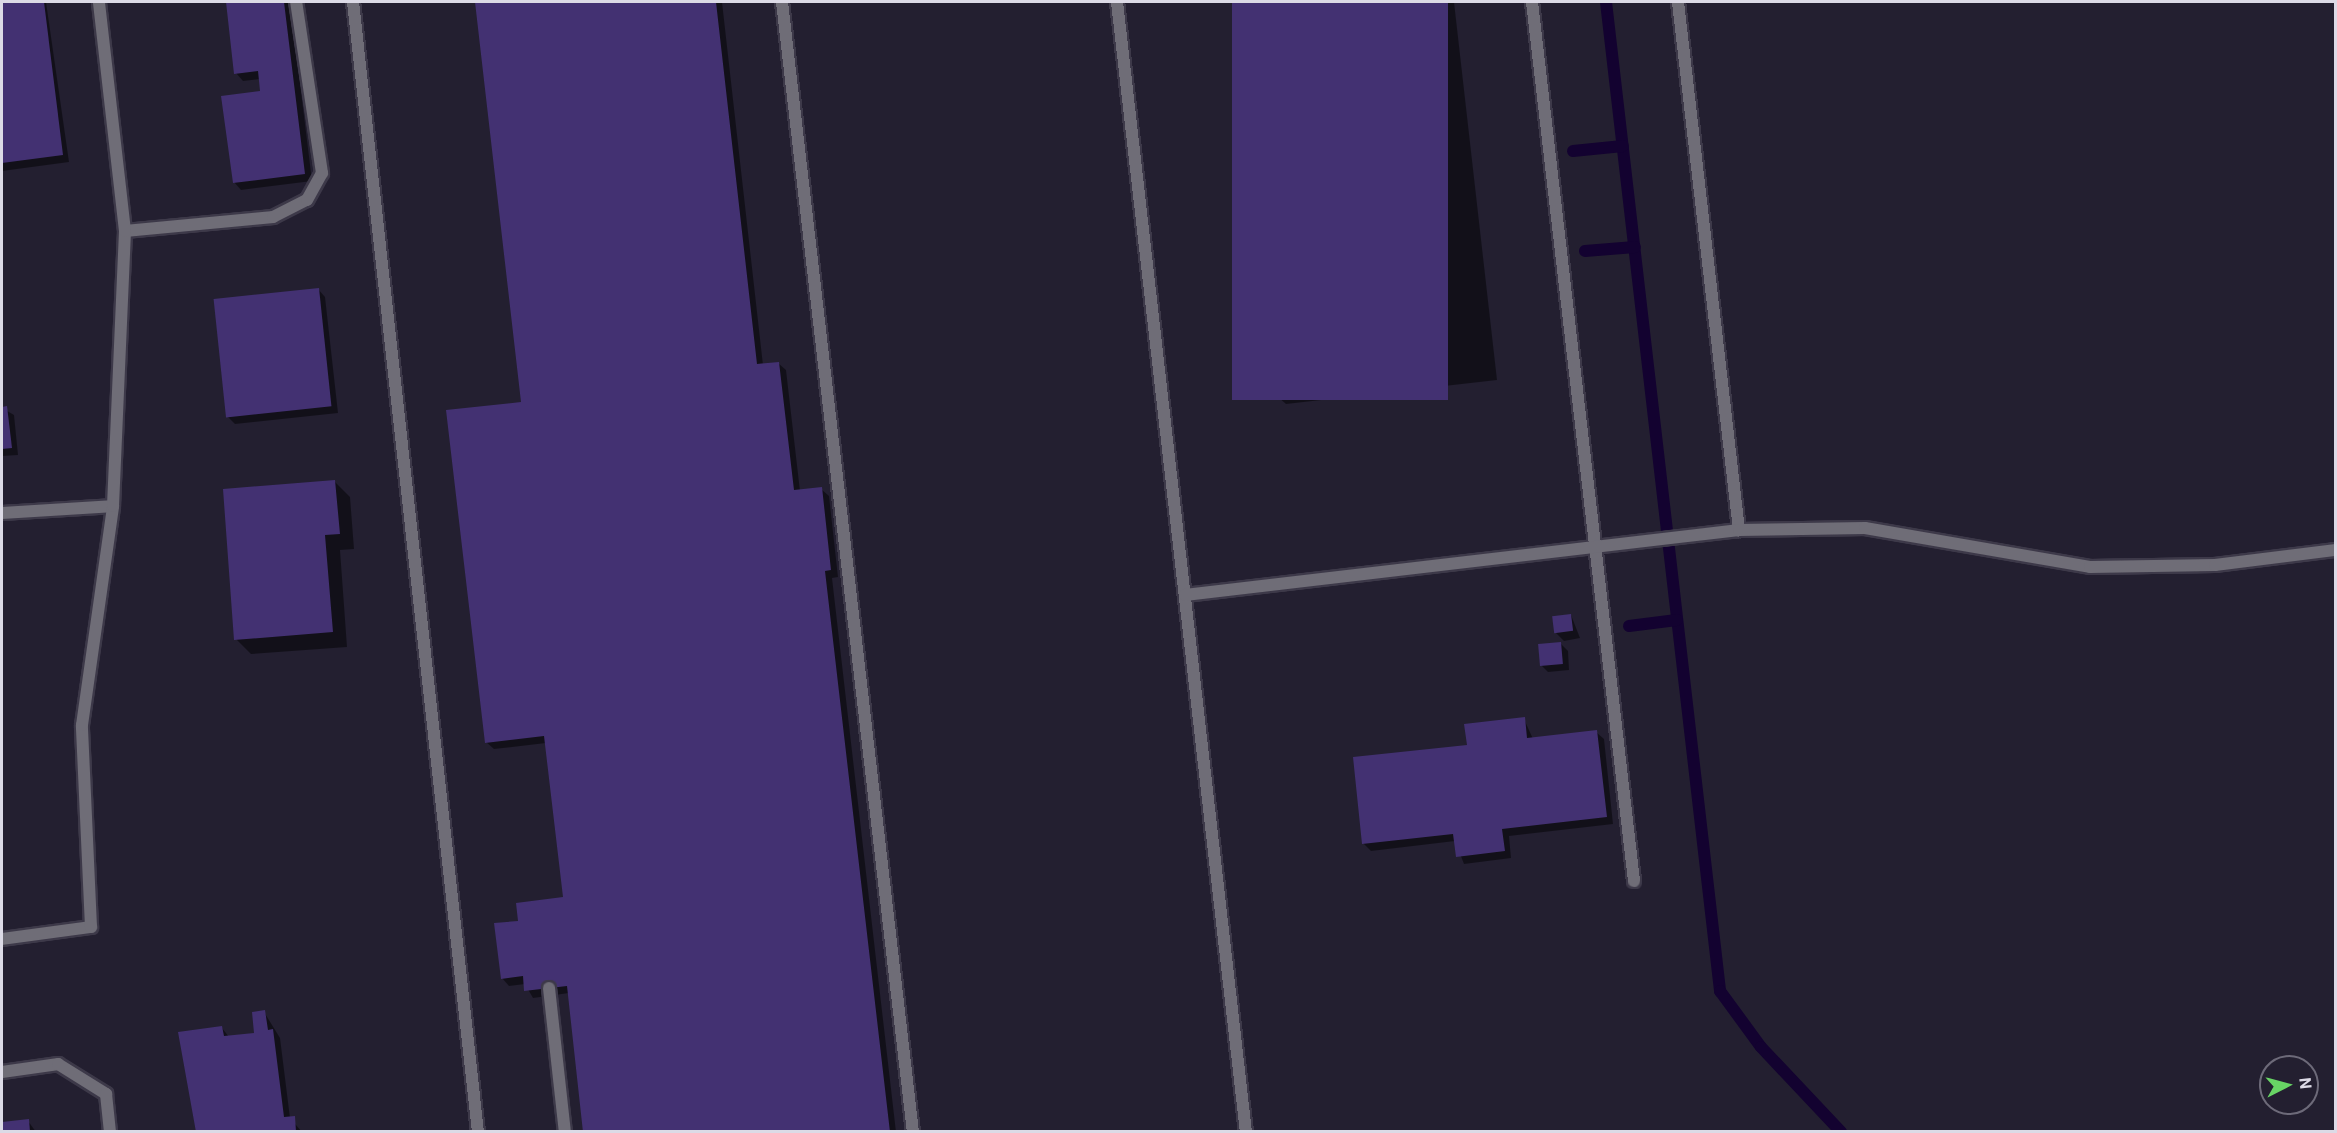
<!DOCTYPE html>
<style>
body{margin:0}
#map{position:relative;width:2337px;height:1133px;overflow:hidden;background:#231f30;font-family:Roboto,sans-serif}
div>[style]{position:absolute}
.shadow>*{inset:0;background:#0007}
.stream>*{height:12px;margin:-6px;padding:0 6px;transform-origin:6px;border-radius:6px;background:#130230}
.building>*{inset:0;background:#433172;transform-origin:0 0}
.roads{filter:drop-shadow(2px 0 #3d3949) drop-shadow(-2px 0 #3d3949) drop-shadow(0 2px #3d3949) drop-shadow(0 -2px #3d3949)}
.lane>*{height:12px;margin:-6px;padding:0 6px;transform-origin:6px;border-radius:6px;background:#6f6d77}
span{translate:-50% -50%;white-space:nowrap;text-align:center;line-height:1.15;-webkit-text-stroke:4.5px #231f30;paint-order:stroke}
.frame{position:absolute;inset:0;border:3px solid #dcdae6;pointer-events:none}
.north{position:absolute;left:2259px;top:1055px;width:60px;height:60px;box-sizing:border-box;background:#231f30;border:2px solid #6d6a79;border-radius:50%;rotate:84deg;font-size:16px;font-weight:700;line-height:24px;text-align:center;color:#dcdae6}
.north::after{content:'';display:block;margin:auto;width:21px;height:27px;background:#68d465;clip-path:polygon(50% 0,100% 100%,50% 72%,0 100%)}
</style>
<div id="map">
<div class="shadow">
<div style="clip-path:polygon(46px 2px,69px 162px,2px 171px,2px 3px)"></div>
<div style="clip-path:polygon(227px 2px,290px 2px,312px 181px,241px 190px,234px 182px,261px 93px,260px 79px,243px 81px,236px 73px)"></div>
<div style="clip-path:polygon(477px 2px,722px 2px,763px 365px,778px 363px,786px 370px,800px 491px,821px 489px,829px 496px,838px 577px,832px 578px,896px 1132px,585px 1132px,569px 993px,533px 998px,525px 984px,509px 986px,502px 978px,564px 899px,546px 743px,494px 749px,486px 742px,523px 403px)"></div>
<div style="clip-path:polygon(1234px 2px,1454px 2px,1497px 380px,1286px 404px,1278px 397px)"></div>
<div style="clip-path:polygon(318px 289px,325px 297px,338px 413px,235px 424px,228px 417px)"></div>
<div style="clip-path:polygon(2px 408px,14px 415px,18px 455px,2px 456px)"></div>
<div style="clip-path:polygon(335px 482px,350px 497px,354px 549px,340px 550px,347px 647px,251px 654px,236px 639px)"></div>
<div style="clip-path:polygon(1571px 615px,1580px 638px,1564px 641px,1556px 633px)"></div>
<div style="clip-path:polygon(1561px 644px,1568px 651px,1569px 670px,1548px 672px,1541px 665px)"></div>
<div style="clip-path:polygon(1524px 719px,1533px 739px,1596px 732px,1604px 739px,1613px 824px,1509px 836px,1511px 858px,1464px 864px,1455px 841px,1371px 851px,1363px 843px,1468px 746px)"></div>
<div style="clip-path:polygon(264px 1012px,280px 1038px,290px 1118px,302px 1132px,197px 1132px,180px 1033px,222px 1028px,229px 1037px,256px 1034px)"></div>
<div style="clip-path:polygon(28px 1121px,36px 1132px,2px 1132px,2px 1124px)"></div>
</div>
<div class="stream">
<div style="left:1606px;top:2px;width:996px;rotate:83.42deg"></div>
<div style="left:1720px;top:991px;width:69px;rotate:53.8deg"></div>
<div style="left:1761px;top:1047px;width:117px;rotate:46.7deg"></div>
<div style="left:1573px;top:151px;width:50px;rotate:-5.7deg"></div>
<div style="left:1585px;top:251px;width:50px;rotate:-4.6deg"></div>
<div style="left:1629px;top:626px;width:48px;rotate:-7.1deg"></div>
</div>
<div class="building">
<div style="clip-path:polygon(2px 2px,44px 2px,63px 155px,2px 163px)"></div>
<div style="clip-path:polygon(226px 2px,284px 2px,305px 174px,233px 183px,221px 96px,260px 91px,258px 71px,234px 74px)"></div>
<div style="clip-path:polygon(475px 2px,716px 2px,757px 364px,779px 362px,794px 490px,822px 487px,831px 570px,825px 571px,890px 1132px,583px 1132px,567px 986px,524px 991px,523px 976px,501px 979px,494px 923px,518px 921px,516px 903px,563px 897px,544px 736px,485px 743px,446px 410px,521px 402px)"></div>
<div style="left:1232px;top:2px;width:216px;height:398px"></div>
<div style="left:319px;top:288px;width:119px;height:106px;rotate:84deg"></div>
<div style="clip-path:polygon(7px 406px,12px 448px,2px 449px,2px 407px)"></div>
<div style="clip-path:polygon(335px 480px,340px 534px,325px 535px,333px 632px,234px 640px,223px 489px)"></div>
<div style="left:1571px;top:614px;width:17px;height:19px;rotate:83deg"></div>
<div style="left:1561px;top:642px;width:22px;height:23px;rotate:85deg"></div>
<div style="clip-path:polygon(1525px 717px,1527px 738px,1597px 730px,1607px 817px,1502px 829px,1505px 851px,1456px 857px,1453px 834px,1362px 844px,1353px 757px,1467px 745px,1464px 724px)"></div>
<div style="clip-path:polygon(265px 1010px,268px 1030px,273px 1029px,284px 1117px,295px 1116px,296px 1132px,196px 1132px,178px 1032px,222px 1026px,224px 1036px,254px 1033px,252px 1012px)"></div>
<div style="clip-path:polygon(29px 1119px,30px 1132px,2px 1132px,2px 1122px)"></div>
</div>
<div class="roads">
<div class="lane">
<div style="left:353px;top:2px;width:1137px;rotate:83.69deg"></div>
<div style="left:782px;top:2px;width:1138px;rotate:83.39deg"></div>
<div style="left:1117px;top:2px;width:1137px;rotate:83.49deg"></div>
<div style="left:1532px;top:2px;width:885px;rotate:83.38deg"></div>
<div style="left:1678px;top:2px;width:532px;rotate:83.41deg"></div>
<div style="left:125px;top:231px;width:149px;rotate:-5.4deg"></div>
<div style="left:273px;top:217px;width:38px;rotate:-27deg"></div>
<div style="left:307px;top:200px;width:31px;rotate:-61deg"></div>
<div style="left:322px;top:173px;width:173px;rotate:-98.6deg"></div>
<div style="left:2px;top:513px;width:111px;rotate:-3.6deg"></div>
<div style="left:1185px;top:595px;width:558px;rotate:-6.69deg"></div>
<div style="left:1739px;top:530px;width:126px;rotate:-0.9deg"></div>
<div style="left:1865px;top:528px;width:228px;rotate:9.8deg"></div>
<div style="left:2090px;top:567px;width:125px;rotate:-0.9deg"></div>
<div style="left:2215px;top:565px;width:122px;rotate:-7.1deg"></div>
<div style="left:2px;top:939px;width:90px;rotate:-7.7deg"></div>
<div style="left:91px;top:927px;width:202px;rotate:-92.6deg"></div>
<div style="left:82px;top:725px;width:221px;rotate:-81.9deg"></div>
<div style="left:113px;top:506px;width:275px;rotate:-87.5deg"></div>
<div style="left:125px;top:231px;width:230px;rotate:-96.5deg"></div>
<div style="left:549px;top:988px;width:145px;rotate:83.7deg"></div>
<div style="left:2px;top:1072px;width:57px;rotate:-8.1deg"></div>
<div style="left:58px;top:1064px;width:57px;rotate:32deg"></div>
<div style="left:106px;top:1094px;width:38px;rotate:84deg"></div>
</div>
</div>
<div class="frame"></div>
<div class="north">N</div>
</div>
